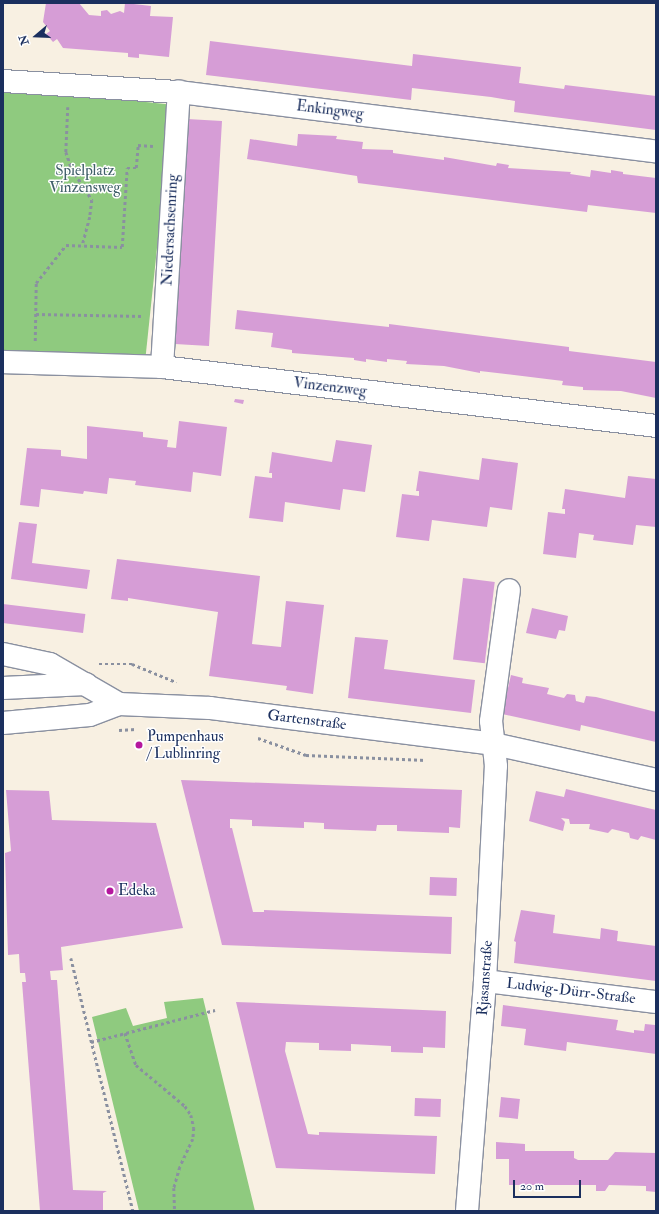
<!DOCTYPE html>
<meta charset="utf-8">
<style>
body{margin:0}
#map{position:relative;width:659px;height:1214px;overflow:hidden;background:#f8f0e2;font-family:"IM FELL Double Pica",serif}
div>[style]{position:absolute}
.green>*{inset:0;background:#8fca7f;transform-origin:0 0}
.building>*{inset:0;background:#d69dd6;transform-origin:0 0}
.path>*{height:2.5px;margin-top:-1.25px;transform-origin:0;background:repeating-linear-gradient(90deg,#8a90a0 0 3px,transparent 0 6px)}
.roads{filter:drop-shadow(1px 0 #8a90a0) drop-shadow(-1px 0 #8a90a0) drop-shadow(0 1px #8a90a0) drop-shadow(0 -1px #8a90a0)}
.minor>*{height:22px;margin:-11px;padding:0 11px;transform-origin:11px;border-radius:11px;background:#fff}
.tertiary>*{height:22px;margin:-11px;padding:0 11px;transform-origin:11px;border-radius:11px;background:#fff}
.dots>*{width:11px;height:11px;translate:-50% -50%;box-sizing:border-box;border:2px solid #fff;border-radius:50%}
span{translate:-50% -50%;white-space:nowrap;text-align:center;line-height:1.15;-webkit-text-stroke:3px #fff;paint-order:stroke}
.street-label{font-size:15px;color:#1b2f5e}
.park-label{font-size:15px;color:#3e5e68}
.poi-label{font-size:15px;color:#1b2f5e}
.left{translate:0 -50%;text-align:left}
.frame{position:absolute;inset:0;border:4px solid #1b2f5e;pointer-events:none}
.north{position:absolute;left:16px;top:16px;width:40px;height:40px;-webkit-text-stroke:3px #fff;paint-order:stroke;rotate:251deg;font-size:11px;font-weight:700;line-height:16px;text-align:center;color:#1b2f5e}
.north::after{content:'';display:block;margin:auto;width:14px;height:18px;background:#1b2f5e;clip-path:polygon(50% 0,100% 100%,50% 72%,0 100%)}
.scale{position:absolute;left:513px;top:1180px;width:68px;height:18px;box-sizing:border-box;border:2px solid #1b2f5e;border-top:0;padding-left:5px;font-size:12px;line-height:14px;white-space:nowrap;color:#1b2f5e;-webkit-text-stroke:3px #fff;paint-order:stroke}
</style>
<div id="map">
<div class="green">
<div style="left:3px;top:87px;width:170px;height:264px;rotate:6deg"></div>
<div style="clip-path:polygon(203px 998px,255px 1211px,139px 1211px,92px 1017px,126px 1008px,133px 1026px,167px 1018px,164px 1002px)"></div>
</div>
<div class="building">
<div style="clip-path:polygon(46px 3px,79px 3px,89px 15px,101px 16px,101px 11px,107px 10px,111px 14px,120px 11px,124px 13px,125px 3px,151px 6px,150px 16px,173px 17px,169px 57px,139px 54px,139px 58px,128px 57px,128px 53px,63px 48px,57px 39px,53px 42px,46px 34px,50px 31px,43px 22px)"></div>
<div style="clip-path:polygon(210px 41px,412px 66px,413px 54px,521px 67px,519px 83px,564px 89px,565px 85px,656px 96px,656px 130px,514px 112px,515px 101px,491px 97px,412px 88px,411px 100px,206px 75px)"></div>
<div style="clip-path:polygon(187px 119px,222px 121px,209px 346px,175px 344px,178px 252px,180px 252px,183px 212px,180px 212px)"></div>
<div style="clip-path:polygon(298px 134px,337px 136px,336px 139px,363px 142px,362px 149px,393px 150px,393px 153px,444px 160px,444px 157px,496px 166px,497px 163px,509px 165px,508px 168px,571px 172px,570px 174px,590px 177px,591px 170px,611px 173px,611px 170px,623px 172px,623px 174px,656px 178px,656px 213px,588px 205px,587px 212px,358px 183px,357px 176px,247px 159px,250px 139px,297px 146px)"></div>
<div style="clip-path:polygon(237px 310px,389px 327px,389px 324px,569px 347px,569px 351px,656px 362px,656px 398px,621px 391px,583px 390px,583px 387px,562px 385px,563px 381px,480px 371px,480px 373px,444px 366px,406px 364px,407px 361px,387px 359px,387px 362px,366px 359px,366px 362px,354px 360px,354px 358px,292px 353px,292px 350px,271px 347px,273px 333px,235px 329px)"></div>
<div style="clip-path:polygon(235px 399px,244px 400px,243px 404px,234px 402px)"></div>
<div style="clip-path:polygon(179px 421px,227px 427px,221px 476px,193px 472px,191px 492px,135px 485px,136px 481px,109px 478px,107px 494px,84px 491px,83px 494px,41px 489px,39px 507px,20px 505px,27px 448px,61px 450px,61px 456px,87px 459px,87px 426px,143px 432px,143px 437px,168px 440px,167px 447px,176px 448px)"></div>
<div style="clip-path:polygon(336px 440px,372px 445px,365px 492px,343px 489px,340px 510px,285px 502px,283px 522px,249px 518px,255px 476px,272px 478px,272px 473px,269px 473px,272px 452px,332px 462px)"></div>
<div style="clip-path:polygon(482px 458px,518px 463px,512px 510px,490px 507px,487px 527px,432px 520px,429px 541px,396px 537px,402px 494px,419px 496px,419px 491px,416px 491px,419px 471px,479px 480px)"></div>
<div style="clip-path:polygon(628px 476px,656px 479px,656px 527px,636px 525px,633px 545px,593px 540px,594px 535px,579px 533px,576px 558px,543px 554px,548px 512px,565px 514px,565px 509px,562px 509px,565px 489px,625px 498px)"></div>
<div style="clip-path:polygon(19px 522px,37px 524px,32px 563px,90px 570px,87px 589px,11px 579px)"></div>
<div style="clip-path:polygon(117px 559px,260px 576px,252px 644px,281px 647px,286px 601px,324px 605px,313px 694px,286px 690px,287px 686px,209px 676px,218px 612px,128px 598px,128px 601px,111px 599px)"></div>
<div style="left:463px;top:578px;width:32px;height:82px;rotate:7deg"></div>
<div style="left:3px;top:604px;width:83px;height:19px;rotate:7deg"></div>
<div style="clip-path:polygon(532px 608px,568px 616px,565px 631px,559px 630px,556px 639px,526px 633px)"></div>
<div style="clip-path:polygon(355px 637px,388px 640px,384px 669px,475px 680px,471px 713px,348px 698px)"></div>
<div style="clip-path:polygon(511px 675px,523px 678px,522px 683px,549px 688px,547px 694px,564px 698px,567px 694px,575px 695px,576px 701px,584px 703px,586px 696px,596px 697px,656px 712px,656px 742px,581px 725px,580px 731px,502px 714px)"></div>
<div style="clip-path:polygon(181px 780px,462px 790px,460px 828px,449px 827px,449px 833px,397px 831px,397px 825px,377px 825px,376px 831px,324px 829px,324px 823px,304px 822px,304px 828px,252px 826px,252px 820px,230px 819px,230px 828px,232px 828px,253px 912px,264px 912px,264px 910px,452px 917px,451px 954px,222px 945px)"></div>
<div style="clip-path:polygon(566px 789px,656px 810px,656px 840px,641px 836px,638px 840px,630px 838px,629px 833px,612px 829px,608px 833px,589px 829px,590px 824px,570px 824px,569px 819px,561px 818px,565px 822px,563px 831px,529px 821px,536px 791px,564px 797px)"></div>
<div style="clip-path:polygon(6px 790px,49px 791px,52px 820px,156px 823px,183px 928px,61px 947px,63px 970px,50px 971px,51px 980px,57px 980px,73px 1190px,107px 1191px,103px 1193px,103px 1211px,40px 1211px,22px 982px,26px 982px,25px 973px,20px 973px,19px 954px,8px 955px,5px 853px,11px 851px)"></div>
<div style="left:430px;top:877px;width:27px;height:18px;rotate:2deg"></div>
<div style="clip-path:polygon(521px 910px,555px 915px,553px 933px,600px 939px,601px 928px,618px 931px,617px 941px,656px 946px,656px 981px,514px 963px,516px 942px,514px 941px)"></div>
<div style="clip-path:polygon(236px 1002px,446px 1011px,445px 1048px,423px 1047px,423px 1053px,391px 1052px,391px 1046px,351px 1044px,351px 1051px,319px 1050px,319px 1043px,286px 1042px,285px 1051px,308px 1134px,319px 1135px,319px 1132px,437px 1136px,435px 1174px,276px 1168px)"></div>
<div style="clip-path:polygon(503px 1005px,618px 1020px,616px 1030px,634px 1033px,634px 1030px,644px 1031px,645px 1024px,655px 1025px,656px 1022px,656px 1054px,567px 1042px,566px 1051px,524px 1045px,526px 1029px,501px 1026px)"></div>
<div style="left:501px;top:1097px;width:19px;height:20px;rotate:6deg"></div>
<div style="left:415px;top:1098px;width:26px;height:18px;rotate:2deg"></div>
<div style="clip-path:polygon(496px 1142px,525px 1144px,525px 1151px,574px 1151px,574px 1158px,578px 1160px,608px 1160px,615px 1152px,656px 1153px,656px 1192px,646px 1191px,646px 1186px,609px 1185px,605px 1191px,596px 1191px,596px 1185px,509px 1185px,509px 1159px,496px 1159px)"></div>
</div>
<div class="path">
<div style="left:68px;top:107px;width:45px;rotate:92.5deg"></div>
<div style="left:66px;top:152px;width:18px;rotate:71deg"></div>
<div style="left:72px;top:169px;width:37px;rotate:57deg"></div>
<div style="left:92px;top:200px;width:17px;rotate:97deg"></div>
<div style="left:90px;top:217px;width:30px;rotate:105deg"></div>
<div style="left:36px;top:314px;width:107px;rotate:1.1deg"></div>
<div style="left:35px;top:341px;width:58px;rotate:-89deg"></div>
<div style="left:36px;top:283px;width:48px;rotate:-51.7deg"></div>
<div style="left:66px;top:245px;width:56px;rotate:2deg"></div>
<div style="left:122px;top:247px;width:79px;rotate:-86.4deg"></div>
<div style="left:127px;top:168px;width:9px"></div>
<div style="left:136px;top:168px;width:23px;rotate:-85deg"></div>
<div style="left:138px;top:145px;width:15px;rotate:4deg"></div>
<div style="left:99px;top:664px;width:33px"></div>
<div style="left:132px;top:664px;width:48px;rotate:22.2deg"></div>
<div style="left:119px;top:730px;width:17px;rotate:-3deg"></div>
<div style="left:258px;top:738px;width:51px;rotate:19.5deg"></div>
<div style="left:306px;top:755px;width:120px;rotate:2.4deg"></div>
<div style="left:71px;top:958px;width:260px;rotate:76.2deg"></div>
<div style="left:125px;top:1033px;width:34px;rotate:71deg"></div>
<div style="left:136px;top:1065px;width:64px;rotate:39.9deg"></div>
<div style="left:185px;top:1106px;width:11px;rotate:56deg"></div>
<div style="left:191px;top:1115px;width:13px;rotate:77deg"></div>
<div style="left:194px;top:1128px;width:11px;rotate:95deg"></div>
<div style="left:193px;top:1139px;width:31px;rotate:115deg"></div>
<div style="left:180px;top:1167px;width:22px;rotate:106deg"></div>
<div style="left:174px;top:1188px;width:23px;rotate:88deg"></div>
<div style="left:91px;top:1042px;width:128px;rotate:-14.5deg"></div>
</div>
<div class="roads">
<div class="minor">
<div style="left:3px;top:81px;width:176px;rotate:3.6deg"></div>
<div style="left:179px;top:92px;width:481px;rotate:7.1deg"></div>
<div style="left:3px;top:362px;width:159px;rotate:1.8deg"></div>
<div style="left:162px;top:367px;width:498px;rotate:6.8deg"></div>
<div style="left:162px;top:367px;width:276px;rotate:-86.5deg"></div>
<div style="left:485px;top:981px;width:172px;rotate:7deg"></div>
<div style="left:467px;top:1211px;width:231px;rotate:-85.5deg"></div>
<div style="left:485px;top:981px;width:215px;rotate:-87.1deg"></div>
<div style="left:496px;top:766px;width:45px;rotate:-96.3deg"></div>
<div style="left:491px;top:721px;width:132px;rotate:-82.2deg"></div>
</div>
<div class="tertiary">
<div style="left:3px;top:654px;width:48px;rotate:12deg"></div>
<div style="left:50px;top:664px;width:80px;rotate:30.1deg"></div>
<div style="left:3px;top:688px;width:83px;rotate:-2.8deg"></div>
<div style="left:3px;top:723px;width:87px;rotate:-5.3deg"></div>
<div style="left:90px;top:715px;width:31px;rotate:-21deg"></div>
<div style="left:119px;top:704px;width:91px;rotate:2.5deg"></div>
<div style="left:210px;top:708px;width:286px;rotate:7.2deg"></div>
<div style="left:494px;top:744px;width:166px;rotate:12.5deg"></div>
</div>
</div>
<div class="dots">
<div style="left:139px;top:745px;background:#b5179e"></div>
<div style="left:110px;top:891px;background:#b5179e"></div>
</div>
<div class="street-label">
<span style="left:330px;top:110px;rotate:7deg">Enkingweg</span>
<span style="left:170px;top:230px;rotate:-87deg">Niedersachsenring</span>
<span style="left:330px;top:387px;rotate:7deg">Vinzenzweg</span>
<span style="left:307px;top:720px;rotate:7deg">Gartenstraße</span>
<span style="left:485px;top:978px;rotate:-86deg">Rjasanstraße</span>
<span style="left:571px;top:991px;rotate:7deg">Ludwig-Dürr-Straße</span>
</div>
<div class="park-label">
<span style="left:85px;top:179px">Spielplatz<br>Vinzensweg</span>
</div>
<div class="poi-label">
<span class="left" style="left:147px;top:745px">Pumpenhaus<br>/ Lublinring</span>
<span class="left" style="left:118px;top:891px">Edeka</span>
</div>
<div class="frame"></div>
<div class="north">N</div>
<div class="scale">20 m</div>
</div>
